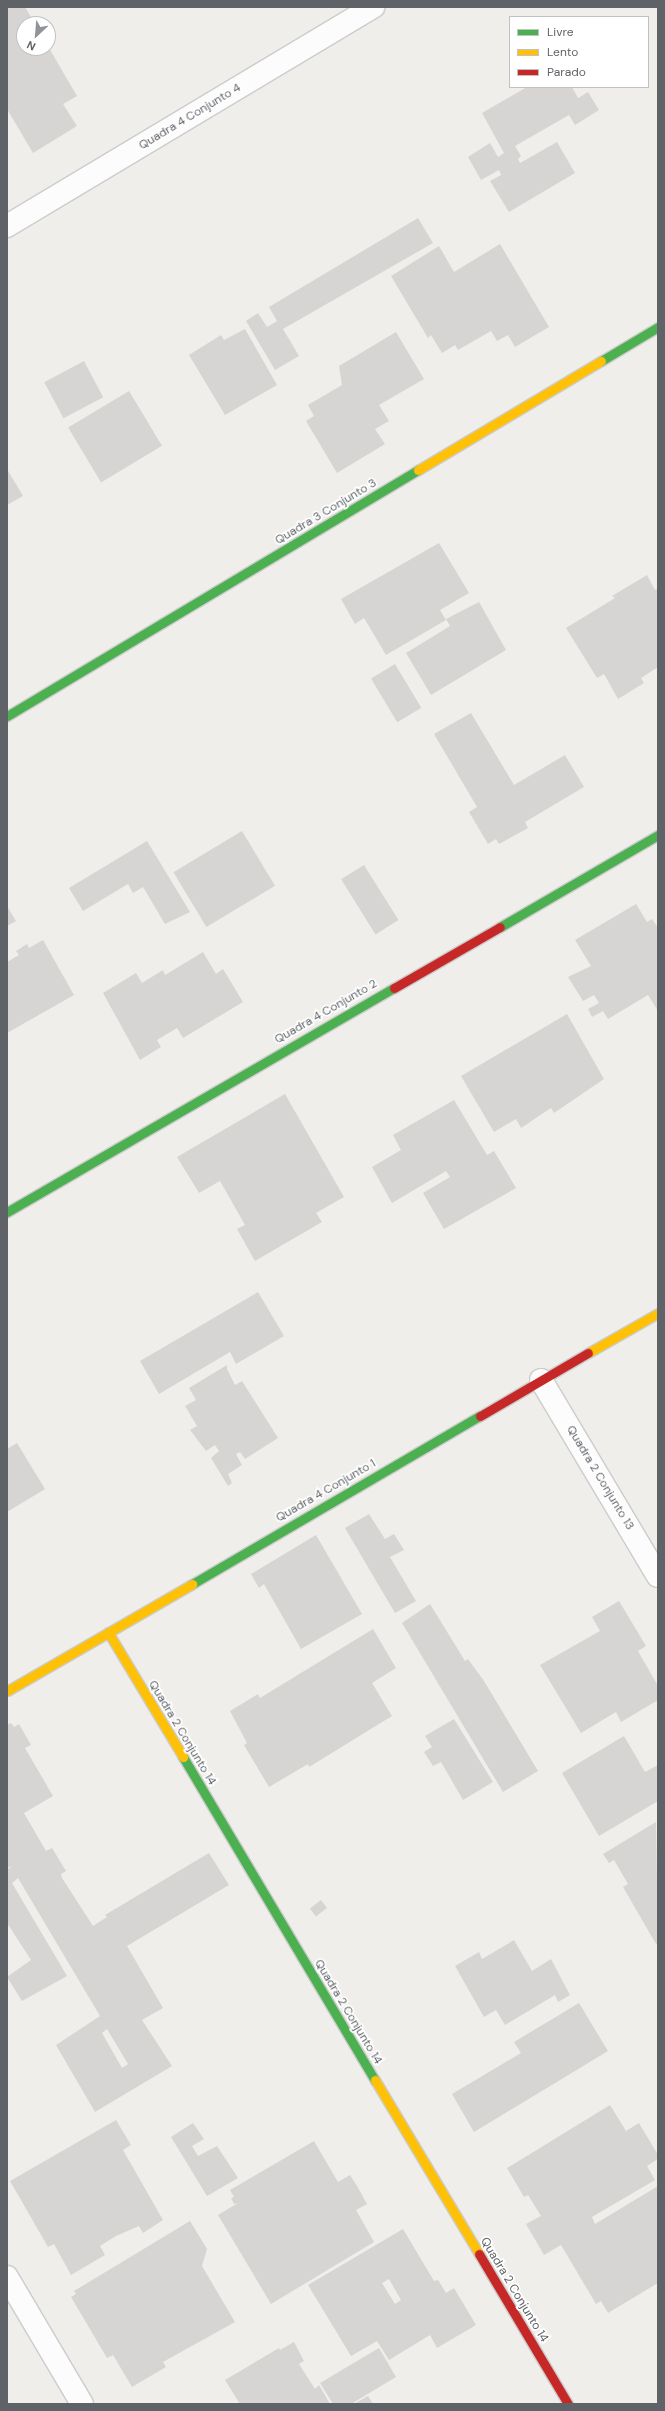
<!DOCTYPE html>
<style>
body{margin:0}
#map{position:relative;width:665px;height:2411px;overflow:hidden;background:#efeeea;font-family:"DM Sans",sans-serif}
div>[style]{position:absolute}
.building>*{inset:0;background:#d6d5d3;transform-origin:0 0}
.roads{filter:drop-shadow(1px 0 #cbcccc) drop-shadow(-1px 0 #cbcccc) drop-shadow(0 1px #cbcccc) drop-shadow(0 -1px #cbcccc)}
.street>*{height:22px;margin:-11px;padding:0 11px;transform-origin:11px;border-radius:11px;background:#fdfcfc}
.fast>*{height:9px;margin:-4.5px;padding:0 4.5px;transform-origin:4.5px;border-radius:4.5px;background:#4caf50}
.slow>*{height:9px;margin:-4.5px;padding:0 4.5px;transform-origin:4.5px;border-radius:4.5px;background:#ffc107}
.jam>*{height:9px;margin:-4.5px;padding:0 4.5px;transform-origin:4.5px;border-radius:4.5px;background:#c62828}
span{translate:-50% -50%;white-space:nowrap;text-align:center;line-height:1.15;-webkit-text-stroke:3.5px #fff;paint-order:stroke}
.street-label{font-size:12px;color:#5f6368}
.frame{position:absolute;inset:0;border:8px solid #5f6368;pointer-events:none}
.legend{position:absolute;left:509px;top:16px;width:140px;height:72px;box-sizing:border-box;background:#fff;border:1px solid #bfc1c3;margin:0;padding:5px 7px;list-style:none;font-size:12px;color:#5f6368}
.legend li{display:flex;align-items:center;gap:8px;height:20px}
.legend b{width:20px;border:1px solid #bfc1c3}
.north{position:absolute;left:16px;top:16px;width:40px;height:40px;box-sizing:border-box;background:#fff;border:1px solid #bfc1c3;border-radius:50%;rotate:206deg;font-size:11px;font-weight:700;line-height:16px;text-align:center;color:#5f6368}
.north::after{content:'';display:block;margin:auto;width:14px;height:18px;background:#919496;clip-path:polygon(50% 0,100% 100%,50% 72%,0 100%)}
</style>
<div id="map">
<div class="building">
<div style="clip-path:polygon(7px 7px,25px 7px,35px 24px,24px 24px,24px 48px,49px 48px,77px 96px,63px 104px,77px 126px,33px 153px,7px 109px)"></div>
<div style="clip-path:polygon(527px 87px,572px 87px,578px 98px,588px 92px,599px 110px,575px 125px,569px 115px,515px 146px,521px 156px,518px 159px,520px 163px,557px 142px,575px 173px,509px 212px,490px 181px,501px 175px,499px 170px,481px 180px,468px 157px,490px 143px,498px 157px,504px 153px,482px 113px)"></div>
<div style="clip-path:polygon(418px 218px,433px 243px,283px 329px,299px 356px,275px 370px,246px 321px,258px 313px,267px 327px,277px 321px,269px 307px)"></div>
<div style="clip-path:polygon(500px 244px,549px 327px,515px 347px,508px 335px,497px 341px,491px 331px,458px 350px,455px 345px,442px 353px,431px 335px,428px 338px,391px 276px,439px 246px,454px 272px)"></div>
<div style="clip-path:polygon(245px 329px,277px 385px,225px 415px,189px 355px,221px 335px,224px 340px)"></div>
<div style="clip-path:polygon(396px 332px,424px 379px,379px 405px,389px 421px,375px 429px,385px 444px,337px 473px,306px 421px,314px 416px,308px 405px,342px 385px,339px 366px)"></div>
<div style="left:84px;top:361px;width:41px;height:45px;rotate:62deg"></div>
<div style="left:129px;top:391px;width:64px;height:71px;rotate:59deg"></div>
<div style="clip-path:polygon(7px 469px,23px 496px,7px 505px)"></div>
<div style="clip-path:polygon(439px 543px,469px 593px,440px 610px,446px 620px,386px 655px,364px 618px,355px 624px,341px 599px)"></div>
<div style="clip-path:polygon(647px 575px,655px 590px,658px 589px,658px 667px,641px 678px,644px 683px,618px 699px,604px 674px,597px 678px,566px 628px,615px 598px,612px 596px)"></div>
<div style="clip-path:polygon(479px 602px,506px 650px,431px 695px,406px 653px,450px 626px,446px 619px)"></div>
<div style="left:395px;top:664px;width:51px;height:28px;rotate:59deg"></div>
<div style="clip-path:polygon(471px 713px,514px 785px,565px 755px,584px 787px,525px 822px,528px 828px,499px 844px,496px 839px,488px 844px,469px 812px,477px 807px,434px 734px)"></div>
<div style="left:242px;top:831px;width:64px;height:80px;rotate:59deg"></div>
<div style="clip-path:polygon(147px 841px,190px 912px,165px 924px,143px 887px,133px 893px,128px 884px,83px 911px,69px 888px)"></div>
<div style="left:364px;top:865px;width:65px;height:27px;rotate:58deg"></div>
<div style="clip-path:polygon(636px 904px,647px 922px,652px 919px,658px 928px,658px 1011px,648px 995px,608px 1019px,603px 1011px,592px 1017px,588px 1009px,599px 1003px,594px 995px,583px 1001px,568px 977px,591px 966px,575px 940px)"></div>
<div style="clip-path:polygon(7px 906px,16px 921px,7px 926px)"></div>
<div style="clip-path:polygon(43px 940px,74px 995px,7px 1033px,7px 962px,19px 955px,16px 951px,27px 944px,29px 948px)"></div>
<div style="clip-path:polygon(203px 952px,216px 974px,223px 969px,243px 1002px,183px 1038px,177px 1028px,157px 1040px,161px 1047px,140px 1060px,103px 993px,136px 973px,142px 983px,163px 970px,165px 975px)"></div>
<div style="clip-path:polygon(567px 1014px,604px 1079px,554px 1113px,551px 1108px,521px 1128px,516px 1119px,494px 1132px,461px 1076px)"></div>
<div style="clip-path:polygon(285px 1094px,344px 1197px,316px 1213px,322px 1222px,255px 1261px,237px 1229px,245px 1225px,220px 1181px,199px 1193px,177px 1157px)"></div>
<div style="clip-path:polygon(454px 1100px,487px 1155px,494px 1151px,516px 1188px,444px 1229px,423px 1193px,450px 1177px,446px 1171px,392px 1203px,372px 1167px,401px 1150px,393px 1135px)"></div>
<div style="clip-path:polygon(258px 1292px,284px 1336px,236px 1364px,230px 1352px,159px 1394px,140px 1361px)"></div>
<div style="clip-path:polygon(227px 1365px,227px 1369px,235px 1385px,242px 1381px,278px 1438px,245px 1459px,240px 1452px,236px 1454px,242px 1465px,228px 1474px,232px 1483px,228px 1486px,211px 1458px,219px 1451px,215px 1445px,206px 1451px,190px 1430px,197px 1426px,185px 1406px,196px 1400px,189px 1388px)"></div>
<div style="clip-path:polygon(17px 1443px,45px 1489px,7px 1512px,7px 1449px)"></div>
<div style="clip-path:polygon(369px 1514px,385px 1539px,394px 1534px,404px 1550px,390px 1557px,416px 1601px,395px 1613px,345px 1528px)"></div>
<div style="clip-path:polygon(316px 1535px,362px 1614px,301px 1649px,264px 1584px,259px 1588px,251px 1574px)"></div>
<div style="clip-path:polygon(619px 1601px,646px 1646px,638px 1651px,658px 1686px,658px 1700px,621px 1722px,616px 1712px,581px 1733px,540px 1665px,600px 1631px,592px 1617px)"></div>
<div style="clip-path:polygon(430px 1604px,465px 1661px,468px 1659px,484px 1681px,538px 1771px,503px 1792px,402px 1623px)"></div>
<div style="clip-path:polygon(373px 1629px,396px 1668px,372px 1683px,392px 1716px,309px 1767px,308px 1764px,269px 1787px,244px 1745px,247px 1743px,230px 1711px,258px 1694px,260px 1698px)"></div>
<div style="clip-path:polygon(454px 1719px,493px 1782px,463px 1800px,441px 1762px,433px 1766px,424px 1752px,432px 1747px,425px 1736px)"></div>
<div style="clip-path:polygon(evenodd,11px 1723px,14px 1727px,19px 1724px,31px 1745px,25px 1748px,53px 1796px,24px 1813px,46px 1851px,52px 1848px,66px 1871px,61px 1874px,62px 1878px,93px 1926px,107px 1917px,105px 1915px,209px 1853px,229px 1885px,127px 1946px,163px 2008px,142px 2020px,172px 2066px,95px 2112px,56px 2045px,100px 2016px,18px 1878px,12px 1883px,67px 1976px,22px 2001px,7px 1977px,31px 1960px,7px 1923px,7px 1870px,12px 1866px,7px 1868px,7px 1725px,11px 1723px,107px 2029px,128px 2064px,122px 2068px,102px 2033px,107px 2029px)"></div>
<div style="clip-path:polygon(624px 1736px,645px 1772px,658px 1765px,658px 1801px,599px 1836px,562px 1773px)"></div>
<div style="clip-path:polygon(656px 1822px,658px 1943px,656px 1944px,623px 1887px,628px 1884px,614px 1860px,609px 1863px,603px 1854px)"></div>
<div style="left:321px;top:1900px;width:10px;height:14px;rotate:53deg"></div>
<div style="clip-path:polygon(514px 1940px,532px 1971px,551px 1959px,570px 1995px,558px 2002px,555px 1995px,505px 2025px,496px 2010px,484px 2017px,455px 1966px,479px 1952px,482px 1959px)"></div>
<div style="clip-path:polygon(579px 2003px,608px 2051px,474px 2132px,452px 2094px,521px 2053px,514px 2042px)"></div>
<div style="clip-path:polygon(610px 2105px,626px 2131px,639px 2123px,658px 2155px,658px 2159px,647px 2166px,655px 2180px,592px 2217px,595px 2224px,658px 2186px,658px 2283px,608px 2313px,601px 2301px,596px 2304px,561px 2245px,544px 2255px,526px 2224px,541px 2216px,528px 2195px,524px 2197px,507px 2168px)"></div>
<div style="clip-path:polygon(116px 2120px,131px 2145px,123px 2150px,163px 2220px,143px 2233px,139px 2226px,116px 2236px,100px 2246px,105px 2255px,71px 2275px,54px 2244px,48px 2247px,10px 2181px)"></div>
<div style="clip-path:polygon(193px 2123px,204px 2139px,192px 2146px,198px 2156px,217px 2146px,238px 2178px,207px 2196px,171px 2137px)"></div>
<div style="clip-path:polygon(314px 2141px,338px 2182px,350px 2175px,357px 2186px,367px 2204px,356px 2210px,374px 2242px,271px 2304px,218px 2215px,238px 2203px,234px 2204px,231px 2198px,234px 2197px,230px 2190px)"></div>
<div style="clip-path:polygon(190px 2221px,207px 2249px,202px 2266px,235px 2322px,163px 2362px,166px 2367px,132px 2387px,113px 2355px,107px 2358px,71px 2297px,76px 2294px,74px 2291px)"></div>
<div style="clip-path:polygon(evenodd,403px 2229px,434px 2281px,438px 2280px,446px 2293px,454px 2288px,476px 2325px,437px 2348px,430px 2335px,389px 2360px,377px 2341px,351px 2356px,308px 2285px,403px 2229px,389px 2279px,401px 2300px,395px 2304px,382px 2283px,389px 2279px)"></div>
<div style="clip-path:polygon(294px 2342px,304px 2361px,299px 2364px,315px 2389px,319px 2385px,330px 2404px,240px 2404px,225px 2380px,279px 2348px,280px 2350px)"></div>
<div style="clip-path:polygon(379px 2348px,396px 2377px,351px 2404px,333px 2404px,320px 2383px)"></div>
<div style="clip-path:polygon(368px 2396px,373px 2404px,354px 2404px)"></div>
</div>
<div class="roads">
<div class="street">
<div style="left:7px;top:226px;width:427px;rotate:-30.9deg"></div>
<div style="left:541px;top:1380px;width:228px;rotate:59.2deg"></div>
<div style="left:7px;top:2277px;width:147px;rotate:59.4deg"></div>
</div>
<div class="fast">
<div style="left:601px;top:361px;width:66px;rotate:-30.8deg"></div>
<div style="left:7px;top:716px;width:479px;rotate:-30.9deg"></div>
<div style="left:500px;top:927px;width:183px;rotate:-30.2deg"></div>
<div style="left:7px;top:1212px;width:447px;rotate:-30.1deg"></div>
<div style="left:192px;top:1584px;width:333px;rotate:-30.3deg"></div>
<div style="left:183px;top:1757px;width:376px;rotate:59.3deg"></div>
</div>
<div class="slow">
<div style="left:418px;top:470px;width:213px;rotate:-30.8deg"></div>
<div style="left:588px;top:1353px;width:81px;rotate:-29.7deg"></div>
<div style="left:108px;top:1632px;width:146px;rotate:59deg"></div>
<div style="left:7px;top:1691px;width:214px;rotate:-30deg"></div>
<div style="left:375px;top:2080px;width:203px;rotate:59.1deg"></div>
</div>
<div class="jam">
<div style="left:394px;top:988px;width:122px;rotate:-29.9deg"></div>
<div style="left:480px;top:1416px;width:125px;rotate:-30.3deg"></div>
<div style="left:479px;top:2254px;width:174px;rotate:59.3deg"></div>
</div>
</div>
<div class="street-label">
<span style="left:190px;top:117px;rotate:-31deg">Quadra 4 Conjunto 4</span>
<span style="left:326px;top:512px;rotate:-31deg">Quadra 3 Conjunto 3</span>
<span style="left:326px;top:1012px;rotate:-30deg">Quadra 4 Conjunto 2</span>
<span style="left:600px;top:1478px;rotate:59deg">Quadra 2 Conjunto 13</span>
<span style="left:326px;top:1491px;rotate:-30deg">Quadra 4 Conjunto 1</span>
<span style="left:182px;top:1733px;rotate:59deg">Quadra 2 Conjunto 14</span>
<span style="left:348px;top:2012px;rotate:59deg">Quadra 2 Conjunto 14</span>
<span style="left:514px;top:2290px;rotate:59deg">Quadra 2 Conjunto 14</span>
</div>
<div class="frame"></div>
<ul class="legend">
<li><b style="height:5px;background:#4caf50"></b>Livre</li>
<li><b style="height:5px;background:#ffc107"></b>Lento</li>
<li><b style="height:5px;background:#c62828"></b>Parado</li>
</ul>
<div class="north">N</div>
</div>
